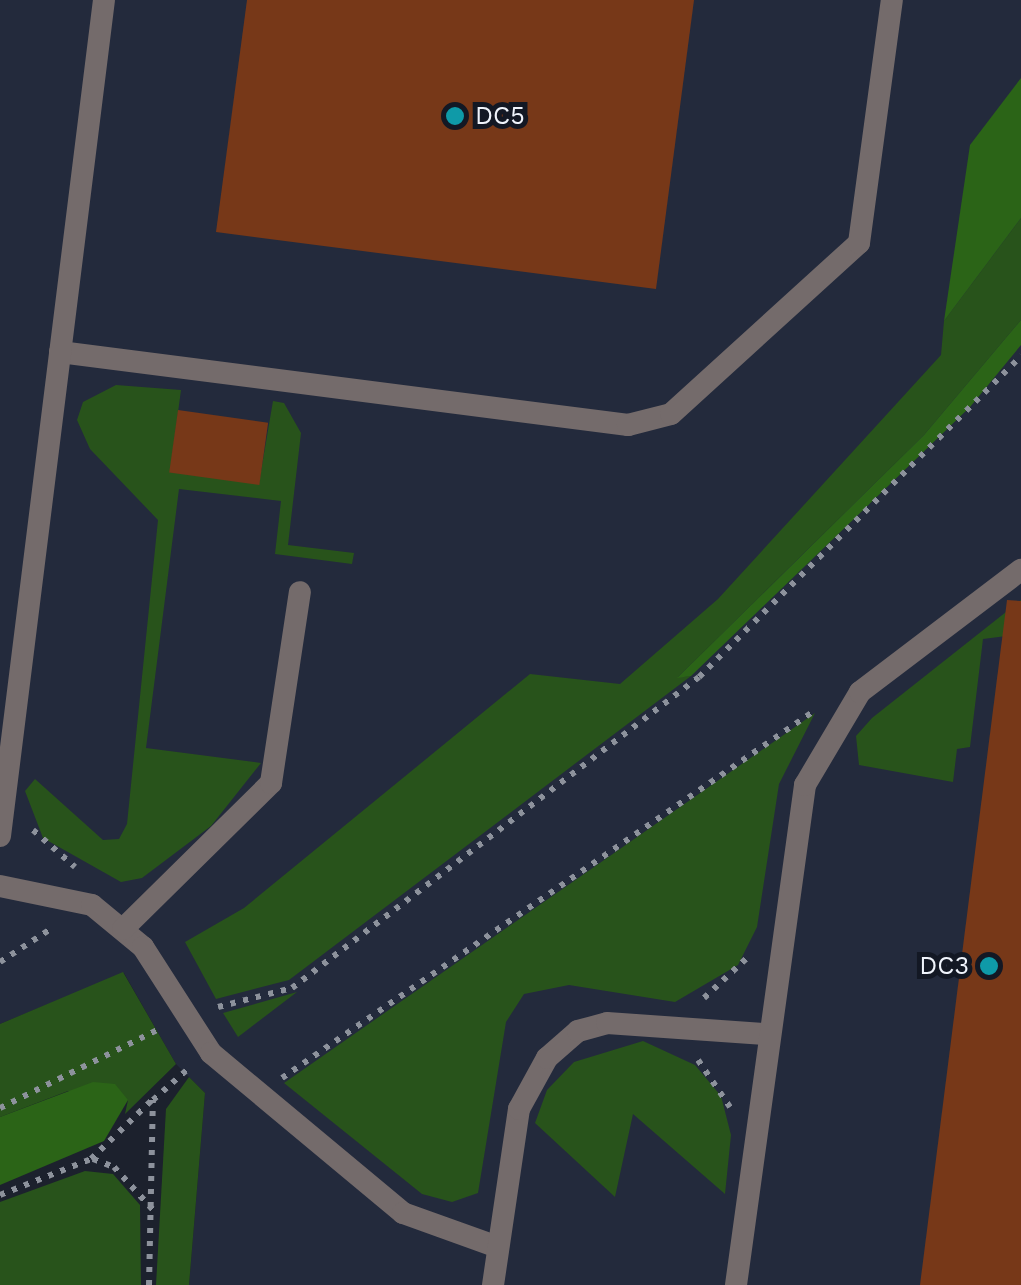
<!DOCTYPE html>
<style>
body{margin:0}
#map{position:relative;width:1021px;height:1285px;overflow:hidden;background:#1c212d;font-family:"Work Sans",sans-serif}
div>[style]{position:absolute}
.built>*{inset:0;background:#232a3c}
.green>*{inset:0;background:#28531b}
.forest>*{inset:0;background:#2b6417}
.building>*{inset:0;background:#773818;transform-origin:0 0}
.path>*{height:6px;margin-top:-3px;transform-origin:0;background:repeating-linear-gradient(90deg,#8d929c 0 5px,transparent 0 13px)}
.service>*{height:22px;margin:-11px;padding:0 11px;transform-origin:11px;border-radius:11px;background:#746b6b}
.dots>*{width:28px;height:28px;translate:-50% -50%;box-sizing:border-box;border:5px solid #131824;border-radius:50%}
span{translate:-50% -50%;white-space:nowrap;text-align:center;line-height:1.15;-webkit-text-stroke:10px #131824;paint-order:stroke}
.poi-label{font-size:25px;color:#f0f4fc}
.left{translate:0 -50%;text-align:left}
.right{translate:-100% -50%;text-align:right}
</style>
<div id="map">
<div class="built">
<div style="clip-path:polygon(0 0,1021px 0,1021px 1285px,189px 1285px,205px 1093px,176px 1064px,124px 973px,0 1024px)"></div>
</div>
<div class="green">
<div style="clip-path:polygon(1021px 218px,1021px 320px,924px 435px,678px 677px,691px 676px,289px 980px,216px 999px,185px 942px,244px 908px,530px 674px,620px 684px,718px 599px,941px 355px,944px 321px)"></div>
<div style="clip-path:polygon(116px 385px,181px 390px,170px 472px,259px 483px,273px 401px,284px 403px,301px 433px,288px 545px,354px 553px,352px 564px,275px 554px,281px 501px,179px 489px,146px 748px,261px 763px,211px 826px,142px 878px,121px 882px,43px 838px,25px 791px,35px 779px,103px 840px,119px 839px,127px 824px,158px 520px,90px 449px,77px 420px,83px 402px)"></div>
<div style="clip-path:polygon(1021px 600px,1021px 634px,983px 639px,970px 747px,957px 749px,953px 782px,859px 765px,856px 736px,872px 718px)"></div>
<div style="clip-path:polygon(815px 713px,779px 784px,757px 927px,738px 965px,675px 1002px,569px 985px,524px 994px,506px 1022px,478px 1193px,452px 1202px,422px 1194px,284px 1083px)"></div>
<div style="clip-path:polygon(123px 972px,176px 1064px,125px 1114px,128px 1100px,68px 1091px,0 1117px,0 1024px)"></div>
<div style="clip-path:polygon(297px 992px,238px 1037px,223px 1013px)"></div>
<div style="clip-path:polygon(643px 1041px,695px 1065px,721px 1096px,731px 1135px,725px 1194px,633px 1114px,615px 1197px,535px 1123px,547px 1090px,574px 1062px)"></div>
<div style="clip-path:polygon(189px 1077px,205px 1093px,189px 1285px,156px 1285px,166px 1109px)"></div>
<div style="clip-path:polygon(85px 1171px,113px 1174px,140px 1205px,141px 1285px,0 1285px,0 1202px)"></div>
</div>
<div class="forest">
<div style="clip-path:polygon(1021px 78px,1021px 218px,944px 321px,970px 145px)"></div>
<div style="clip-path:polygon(1021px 320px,1021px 345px,970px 407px,691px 676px,677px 678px,924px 435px)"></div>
<div style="clip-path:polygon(93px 1082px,115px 1084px,128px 1100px,104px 1141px,0 1185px,0 1117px)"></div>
</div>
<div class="building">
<div style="clip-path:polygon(247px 0,694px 0,656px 289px,216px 232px)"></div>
<div style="left:178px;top:410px;width:91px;height:63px;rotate:8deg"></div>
<div style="clip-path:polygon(1007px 600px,1021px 601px,1021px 1285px,920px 1285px)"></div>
</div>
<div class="path">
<div style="left:33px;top:830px;width:56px;rotate:41.4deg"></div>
<div style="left:0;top:962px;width:59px;rotate:-33.1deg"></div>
<div style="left:704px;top:998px;width:62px;rotate:-43deg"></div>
<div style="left:218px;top:1007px;width:76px;rotate:-14.4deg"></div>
<div style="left:292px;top:988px;width:512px;rotate:-37.38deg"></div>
<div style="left:699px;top:677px;width:455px;rotate:-44.9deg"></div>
<div style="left:698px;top:1060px;width:57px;rotate:55.8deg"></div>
<div style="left:282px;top:1078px;width:643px;rotate:-34.6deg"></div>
<div style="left:0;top:1108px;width:178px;rotate:-26.4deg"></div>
<div style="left:93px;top:1159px;width:22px;rotate:21deg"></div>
<div style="left:114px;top:1167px;width:59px;rotate:47.7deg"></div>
<div style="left:0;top:1195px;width:98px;rotate:-21.6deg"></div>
<div style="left:91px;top:1159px;width:85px;rotate:-44deg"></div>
<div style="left:149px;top:1285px;width:185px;rotate:-88.8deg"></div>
<div style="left:153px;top:1100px;width:48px;rotate:-41.6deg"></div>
</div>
<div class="service">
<div style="left:60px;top:352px;width:573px;rotate:7.32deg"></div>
<div style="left:628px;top:425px;width:44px;rotate:-14.3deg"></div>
<div style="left:671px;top:414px;width:254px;rotate:-42.3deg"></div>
<div style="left:859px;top:243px;width:245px;rotate:-82.3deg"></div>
<div style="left:0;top:836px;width:842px;rotate:-82.91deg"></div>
<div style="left:0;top:886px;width:94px;rotate:11.7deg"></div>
<div style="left:92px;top:905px;width:66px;rotate:39.5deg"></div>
<div style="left:143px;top:947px;width:126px;rotate:57.3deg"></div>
<div style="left:211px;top:1053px;width:250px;rotate:39.8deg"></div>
<div style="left:403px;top:1213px;width:101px;rotate:19.7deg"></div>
<div style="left:123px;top:929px;width:208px;rotate:-44.6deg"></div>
<div style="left:271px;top:783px;width:193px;rotate:-81.4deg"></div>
<div style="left:493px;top:1285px;width:178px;rotate:-81.6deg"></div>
<div style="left:519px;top:1109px;width:58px;rotate:-61.2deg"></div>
<div style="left:547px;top:1058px;width:41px;rotate:-41.1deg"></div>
<div style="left:578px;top:1031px;width:30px;rotate:-15deg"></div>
<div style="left:607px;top:1023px;width:159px;rotate:4deg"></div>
<div style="left:736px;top:1285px;width:505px;rotate:-82.14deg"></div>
<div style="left:805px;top:785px;width:108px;rotate:-59.4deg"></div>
<div style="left:860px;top:692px;width:202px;rotate:-37.2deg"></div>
</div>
<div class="dots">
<div style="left:455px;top:116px;background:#0f9aa8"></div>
<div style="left:989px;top:966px;background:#0f9aa8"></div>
</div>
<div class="poi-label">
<span class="left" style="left:475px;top:116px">DC5</span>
<span class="right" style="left:969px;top:966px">DC3</span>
</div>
</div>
